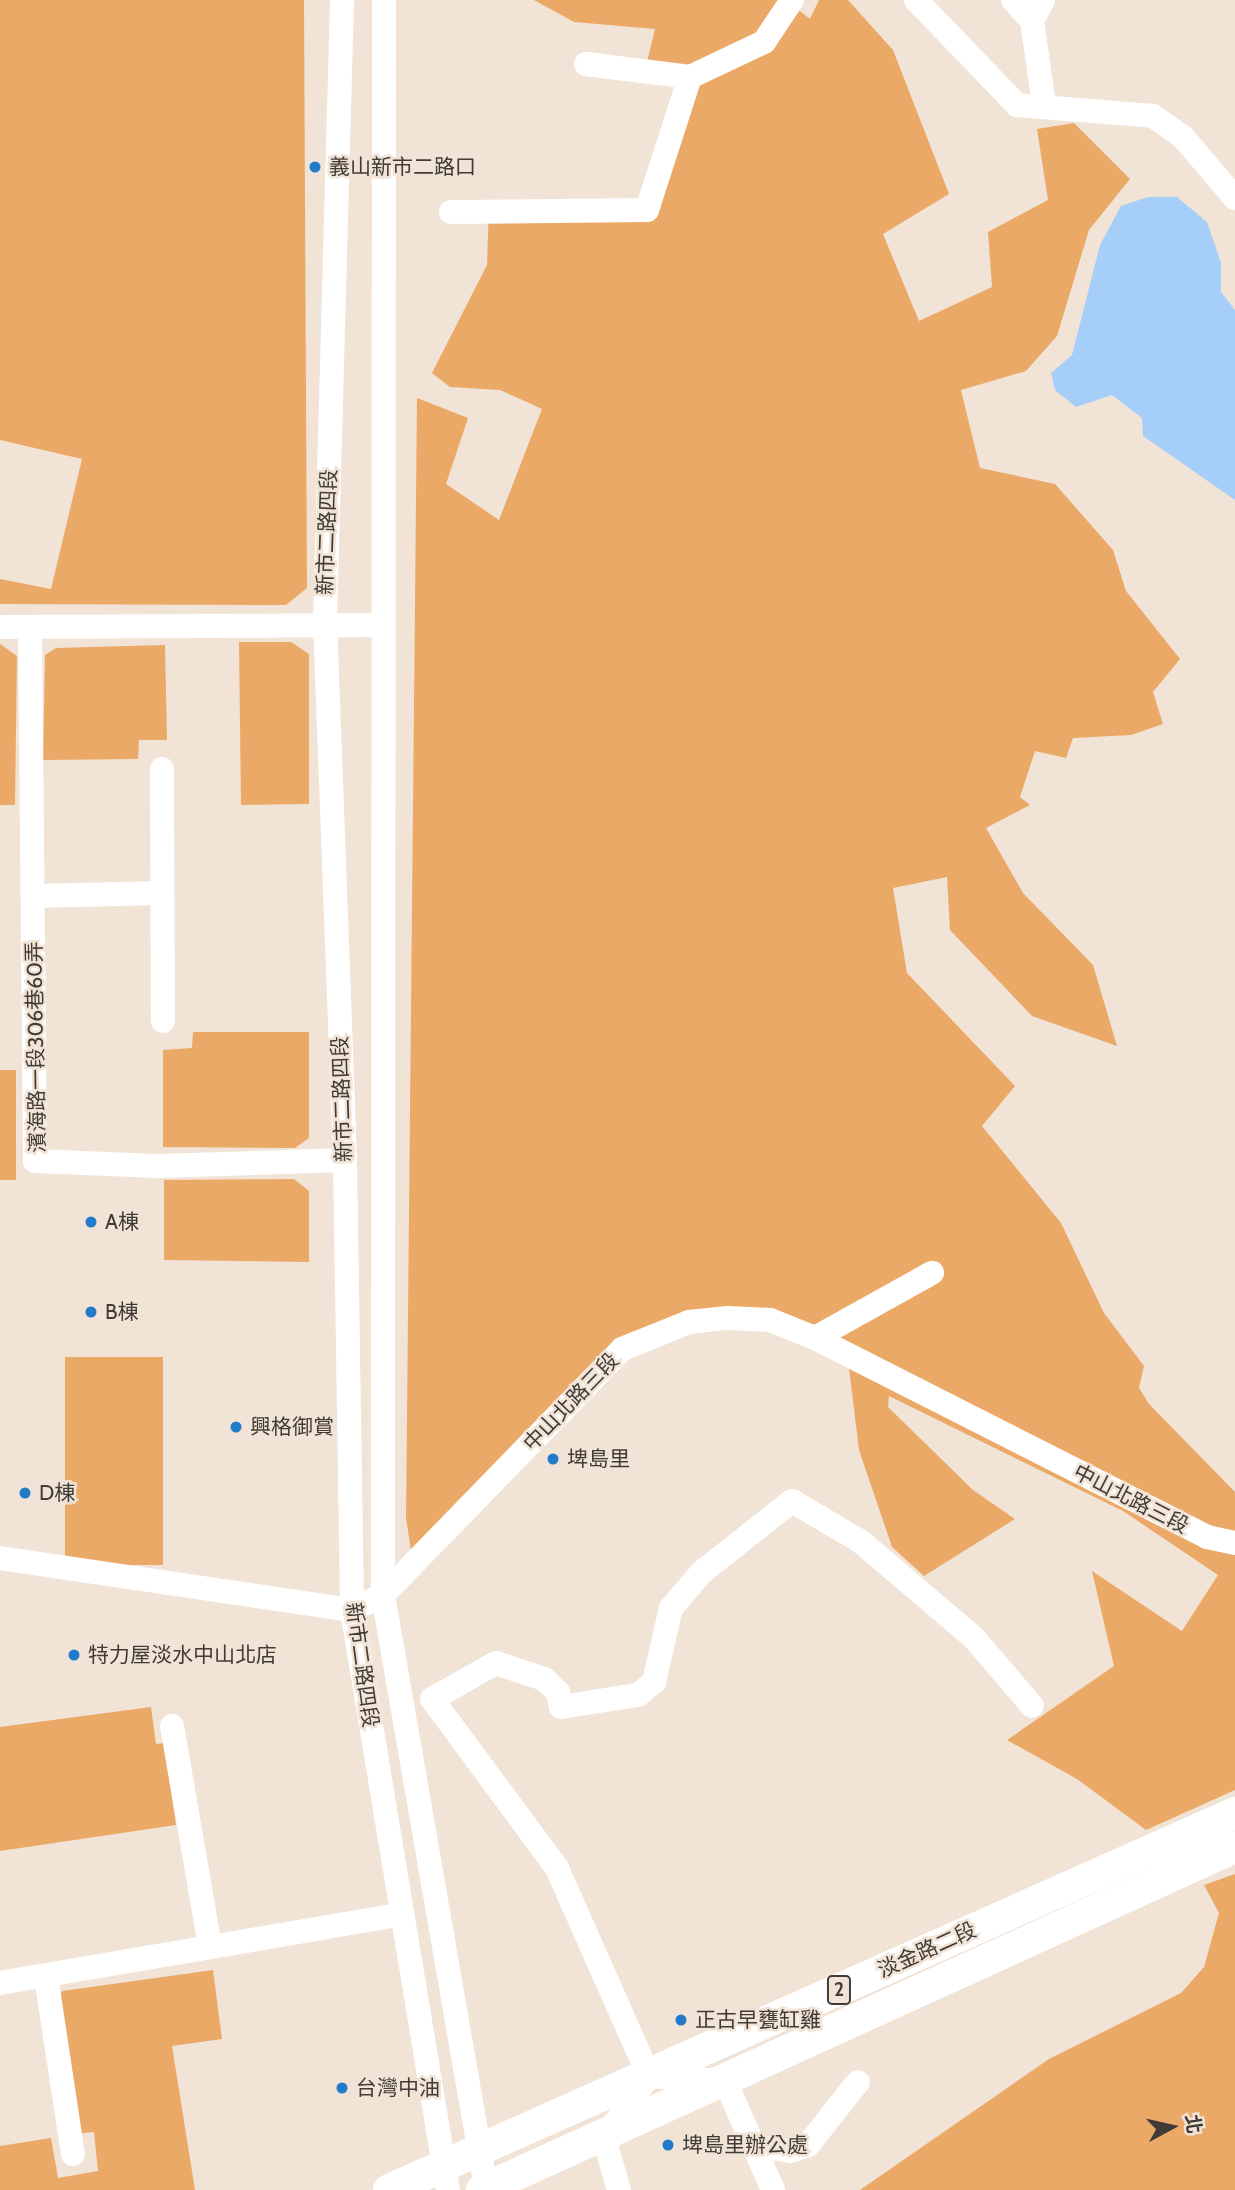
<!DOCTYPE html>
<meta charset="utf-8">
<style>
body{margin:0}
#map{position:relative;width:1235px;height:2190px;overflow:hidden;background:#f1e3d6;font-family:Cabin,"Noto Sans TC",sans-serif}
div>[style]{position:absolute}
.green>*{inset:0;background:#eba967;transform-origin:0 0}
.water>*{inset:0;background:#a5cef9}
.minor>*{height:24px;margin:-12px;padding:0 12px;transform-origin:12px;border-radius:12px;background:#fff}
.major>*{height:32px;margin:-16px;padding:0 16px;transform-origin:16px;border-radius:16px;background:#fff}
.dots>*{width:19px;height:19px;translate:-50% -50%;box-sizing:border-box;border:4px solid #f1e3d6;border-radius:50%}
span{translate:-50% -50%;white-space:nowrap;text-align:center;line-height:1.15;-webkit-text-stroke:5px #f1e3d6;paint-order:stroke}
.shield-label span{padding:2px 5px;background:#f1e3d6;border:2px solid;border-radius:5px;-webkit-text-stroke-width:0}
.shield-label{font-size:19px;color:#403b36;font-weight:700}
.poi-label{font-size:21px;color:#403b36}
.left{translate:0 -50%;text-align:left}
.street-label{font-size:21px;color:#403b36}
.north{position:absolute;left:1137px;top:2092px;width:70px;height:70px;-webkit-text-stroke:5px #f1e3d6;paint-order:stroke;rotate:82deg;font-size:19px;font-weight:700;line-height:28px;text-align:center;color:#403b36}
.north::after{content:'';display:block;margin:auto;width:24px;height:32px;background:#403b36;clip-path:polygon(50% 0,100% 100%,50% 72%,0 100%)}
</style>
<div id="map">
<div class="green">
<div style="clip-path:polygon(0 0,304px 0,307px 588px,286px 605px,0 604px,0 579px,51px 589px,82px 459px,0 440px)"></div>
<div style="clip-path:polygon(534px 0,786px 0,810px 19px,819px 0,848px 0,893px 50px,949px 194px,883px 234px,919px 321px,992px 287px,988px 232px,1048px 200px,1037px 129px,1074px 123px,1130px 179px,1089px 230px,1057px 336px,1026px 371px,961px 390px,980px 468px,1055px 484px,1113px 550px,1126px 591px,1180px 659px,1153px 692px,1163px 724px,1131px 735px,1073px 738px,1066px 758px,1035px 751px,1020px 797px,1030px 805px,986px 828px,1023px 893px,1093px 965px,1117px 1046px,1032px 1016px,950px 930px,947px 877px,893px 888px,907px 973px,1015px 1086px,982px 1126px,1061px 1223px,1104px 1313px,1144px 1366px,1139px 1388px,1149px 1404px,1235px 1492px,1235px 1790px,1146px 1830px,1077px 1779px,1007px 1740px,1114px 1666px,1092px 1571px,1182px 1631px,1218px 1575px,1123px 1511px,889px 1396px,888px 1407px,973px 1490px,1015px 1519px,924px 1576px,892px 1547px,859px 1450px,848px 1360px,752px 1324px,675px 1326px,622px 1353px,414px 1569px,406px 1518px,417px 398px,468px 418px,446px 484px,499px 520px,542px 409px,500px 390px,450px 387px,432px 373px,487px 265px,489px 206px,650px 219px,689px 88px,647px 62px,655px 29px,574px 22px)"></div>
<div style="clip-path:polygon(239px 642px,291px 642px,309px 654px,309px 804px,241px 805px)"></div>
<div style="clip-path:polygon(0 644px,17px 656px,15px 805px,0 805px)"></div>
<div style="clip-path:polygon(165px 645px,167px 740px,139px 740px,138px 759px,43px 760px,45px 655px,56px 648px)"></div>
<div style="clip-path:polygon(193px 1032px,309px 1032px,309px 1138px,295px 1148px,163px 1147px,163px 1050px,192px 1048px)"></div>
<div style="left:0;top:1070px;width:16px;height:110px"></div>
<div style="clip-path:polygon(294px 1179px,309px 1191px,309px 1262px,164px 1260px,164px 1180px)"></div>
<div style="left:163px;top:1357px;width:208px;height:98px;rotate:90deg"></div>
<div style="clip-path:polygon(151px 1707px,156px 1744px,164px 1743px,176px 1825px,0 1851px,0 1727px)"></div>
<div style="clip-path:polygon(1235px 1874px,1235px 2190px,860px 2190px,1049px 2059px,1181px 1993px,1204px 1967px,1219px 1913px,1204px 1885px)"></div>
<div style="clip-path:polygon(213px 1970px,222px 2039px,172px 2046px,195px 2190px,0 2190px,0 2146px,51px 2138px,58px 2178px,98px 2171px,94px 2132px,75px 2134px,56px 2003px,62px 1991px)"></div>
</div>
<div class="water">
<div style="clip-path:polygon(1148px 197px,1177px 197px,1207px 222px,1221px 263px,1221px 292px,1235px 310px,1235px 500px,1143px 436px,1142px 418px,1112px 395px,1076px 407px,1055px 390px,1051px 373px,1072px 355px,1100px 245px,1121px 206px)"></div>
</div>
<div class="minor">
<div style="left:342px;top:0;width:621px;rotate:91.57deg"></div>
<div style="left:325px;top:621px;width:539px;rotate:87.87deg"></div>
<div style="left:345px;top:1160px;width:450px;rotate:89.1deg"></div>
<div style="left:352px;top:1610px;width:588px;rotate:80.6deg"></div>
<div style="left:384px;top:0;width:1595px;rotate:90.04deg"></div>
<div style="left:383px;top:1595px;width:602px;rotate:80.15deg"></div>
<div style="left:916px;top:0;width:146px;rotate:46.1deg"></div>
<div style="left:1017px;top:105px;width:136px;rotate:4.6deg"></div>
<div style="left:1153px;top:116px;width:37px;rotate:35deg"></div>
<div style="left:1183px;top:137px;width:80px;rotate:49.6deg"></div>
<div style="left:1013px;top:0;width:28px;rotate:48deg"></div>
<div style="left:1043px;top:0;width:24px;rotate:118deg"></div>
<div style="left:1032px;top:21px;width:84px;rotate:81.8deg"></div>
<div style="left:586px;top:64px;width:105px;rotate:7.1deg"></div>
<div style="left:690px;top:77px;width:82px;rotate:-25.3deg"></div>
<div style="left:764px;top:42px;width:50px;rotate:-56.3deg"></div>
<div style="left:451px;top:212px;width:196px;rotate:-0.6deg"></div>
<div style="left:647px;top:210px;width:140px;rotate:-72.1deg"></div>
<div style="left:0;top:627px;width:384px;rotate:-0.3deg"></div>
<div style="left:30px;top:627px;width:534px;rotate:89.46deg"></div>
<div style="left:35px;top:1161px;width:122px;rotate:2.3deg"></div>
<div style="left:157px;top:1166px;width:188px;rotate:-1.8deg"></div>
<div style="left:162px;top:769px;width:252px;rotate:89.8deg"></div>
<div style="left:33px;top:896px;width:129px;rotate:-1.3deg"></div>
<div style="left:815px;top:1338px;width:134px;rotate:-29.1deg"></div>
<div style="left:0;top:1558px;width:356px;rotate:8.4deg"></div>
<div style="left:352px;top:1610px;width:34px;rotate:-26deg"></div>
<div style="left:383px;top:1595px;width:343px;rotate:-45.8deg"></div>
<div style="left:622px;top:1349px;width:72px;rotate:-21.9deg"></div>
<div style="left:689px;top:1322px;width:39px;rotate:-6deg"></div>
<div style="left:728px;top:1318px;width:42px;rotate:2.7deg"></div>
<div style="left:770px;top:1320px;width:48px;rotate:21.8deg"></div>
<div style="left:815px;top:1338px;width:440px;rotate:26.9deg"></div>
<div style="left:1207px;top:1537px;width:29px;rotate:12deg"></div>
<div style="left:172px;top:1726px;width:224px;rotate:80.2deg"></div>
<div style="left:46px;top:1976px;width:180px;rotate:81.4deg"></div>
<div style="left:0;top:1983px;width:408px;rotate:-9.7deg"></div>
<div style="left:649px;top:2076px;width:227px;rotate:-113.9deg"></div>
<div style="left:557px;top:1868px;width:210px;rotate:-126.5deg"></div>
<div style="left:432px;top:1699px;width:73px;rotate:-29.4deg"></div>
<div style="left:496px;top:1663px;width:51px;rotate:18.4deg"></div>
<div style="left:544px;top:1679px;width:19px;rotate:43deg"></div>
<div style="left:558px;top:1692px;width:15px;rotate:79deg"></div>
<div style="left:561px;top:1707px;width:78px;rotate:-8.9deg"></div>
<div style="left:638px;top:1695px;width:21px;rotate:-39deg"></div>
<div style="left:654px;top:1682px;width:76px;rotate:-77.1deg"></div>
<div style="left:671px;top:1608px;width:48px;rotate:-49.3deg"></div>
<div style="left:702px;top:1572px;width:115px;rotate:-38.3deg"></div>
<div style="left:792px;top:1501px;width:79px;rotate:30.5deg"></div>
<div style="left:860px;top:1541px;width:150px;rotate:40.4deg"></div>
<div style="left:974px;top:1638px;width:89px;rotate:49.5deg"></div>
<div style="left:649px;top:2076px;width:76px;rotate:3.8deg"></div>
<div style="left:725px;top:2081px;width:119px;rotate:66.2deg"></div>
<div style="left:752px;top:2146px;width:38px;rotate:7deg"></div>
<div style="left:790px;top:2151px;width:19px;rotate:-18deg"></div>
<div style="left:808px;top:2145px;width:80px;rotate:-51.6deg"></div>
<div style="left:619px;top:2190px;width:54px;rotate:-106.1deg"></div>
<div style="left:604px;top:2138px;width:77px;rotate:-54deg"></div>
</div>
<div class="major">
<div style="left:389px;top:2190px;width:926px;rotate:-24.02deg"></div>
<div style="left:482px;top:2190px;width:827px;rotate:-24.49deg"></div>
</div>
<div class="dots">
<div style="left:315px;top:167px;background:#227bc9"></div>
<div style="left:91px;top:1222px;background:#227bc9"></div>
<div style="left:91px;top:1312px;background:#227bc9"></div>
<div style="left:236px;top:1427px;background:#227bc9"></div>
<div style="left:553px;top:1459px;background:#227bc9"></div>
<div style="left:25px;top:1493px;background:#227bc9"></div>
<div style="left:74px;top:1655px;background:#227bc9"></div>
<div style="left:681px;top:2020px;background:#227bc9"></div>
<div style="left:342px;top:2088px;background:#227bc9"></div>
<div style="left:668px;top:2145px;background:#227bc9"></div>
</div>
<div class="shield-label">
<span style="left:839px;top:1990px">2</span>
</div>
<div class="poi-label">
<span class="left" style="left:329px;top:167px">義山新市二路口</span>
<span class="left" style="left:105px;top:1222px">A棟</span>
<span class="left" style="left:105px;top:1312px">B棟</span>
<span class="left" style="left:250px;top:1427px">興格御賞</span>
<span class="left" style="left:567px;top:1459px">埤島里</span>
<span class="left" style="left:39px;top:1493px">D棟</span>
<span class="left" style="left:88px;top:1655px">特力屋淡水中山北店</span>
<span class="left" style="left:695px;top:2020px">正古早甕缸雞</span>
<span class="left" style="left:356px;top:2088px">台灣中油</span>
<span class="left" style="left:682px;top:2145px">埤島里辦公處</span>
</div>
<div class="street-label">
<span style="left:327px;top:532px;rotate:-88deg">新市二路四段</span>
<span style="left:36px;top:1047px;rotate:-91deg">濱海路一段306巷60弄</span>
<span style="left:342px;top:1099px;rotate:-92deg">新市二路四段</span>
<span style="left:571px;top:1402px;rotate:-46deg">中山北路三段</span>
<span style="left:1131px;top:1499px;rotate:27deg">中山北路三段</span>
<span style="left:362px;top:1665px;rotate:82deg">新市二路四段</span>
<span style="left:927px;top:1950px;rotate:-24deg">淡金路二段</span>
</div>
<div class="north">北</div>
</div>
